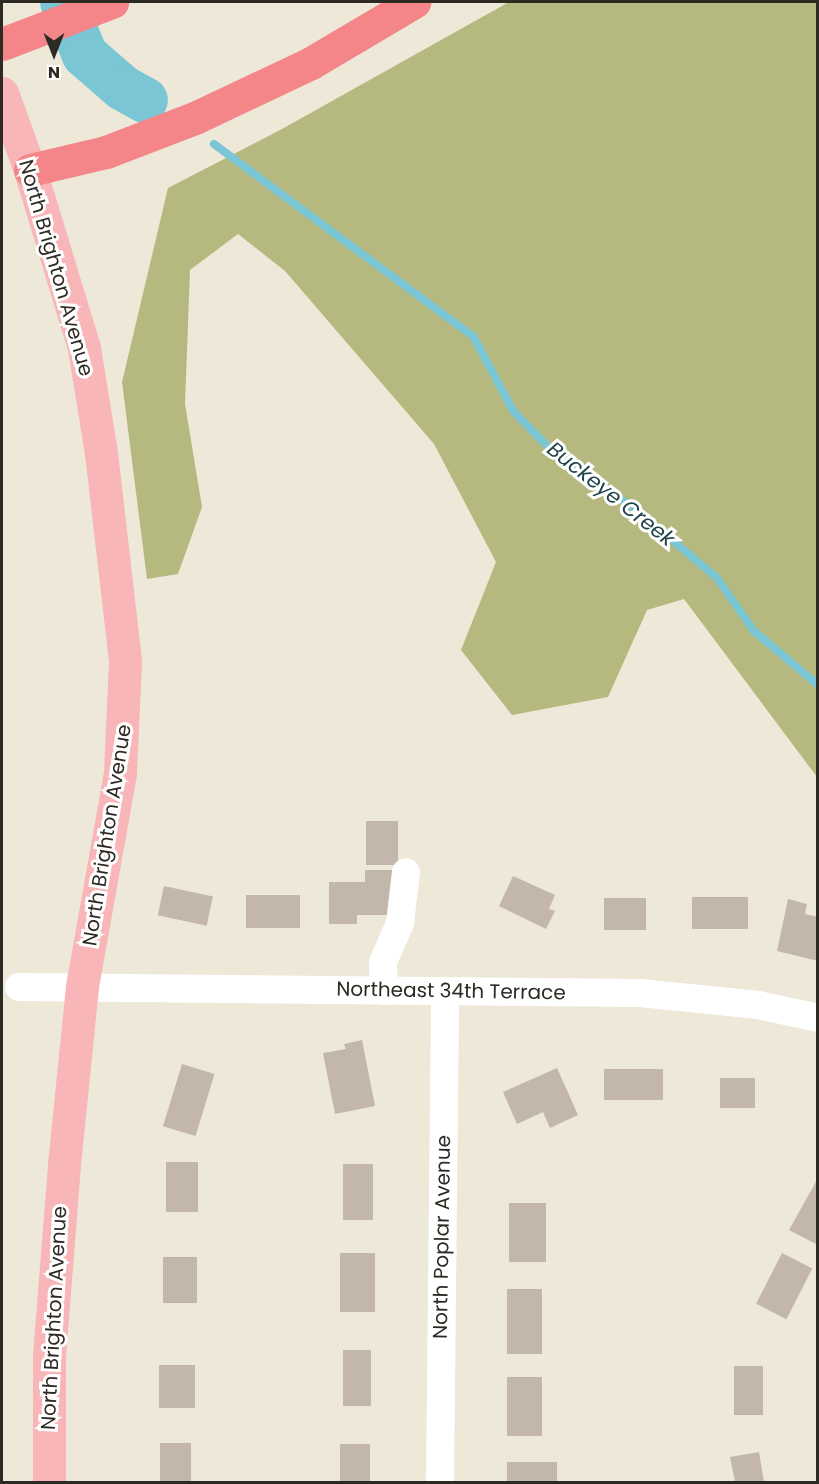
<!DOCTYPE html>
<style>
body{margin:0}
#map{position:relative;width:819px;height:1484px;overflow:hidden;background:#eee8d8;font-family:Poppins,sans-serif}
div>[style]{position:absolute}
.forest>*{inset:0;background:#b6b97f}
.stream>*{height:8px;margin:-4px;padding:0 4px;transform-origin:4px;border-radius:4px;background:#7bc6d4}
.river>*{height:46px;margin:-23px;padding:0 23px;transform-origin:23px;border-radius:23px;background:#7bc6d4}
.building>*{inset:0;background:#c2b7aa;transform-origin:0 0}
.minor>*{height:28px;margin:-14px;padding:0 14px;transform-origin:14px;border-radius:14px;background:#fff}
.major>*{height:33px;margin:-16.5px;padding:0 16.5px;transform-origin:16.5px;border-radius:16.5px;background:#f8b6b8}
.highway>*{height:33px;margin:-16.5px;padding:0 16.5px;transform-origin:16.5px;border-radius:16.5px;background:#f48689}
span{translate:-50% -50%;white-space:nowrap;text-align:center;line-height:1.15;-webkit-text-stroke:6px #fff;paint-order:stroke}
.street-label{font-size:20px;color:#2d2a24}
.water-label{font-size:21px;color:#1f434a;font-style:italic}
.frame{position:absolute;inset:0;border:3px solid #2d2a24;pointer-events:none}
.north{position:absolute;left:24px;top:24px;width:60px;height:60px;-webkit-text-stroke:4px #fff;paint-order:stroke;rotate:180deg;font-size:16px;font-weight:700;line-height:24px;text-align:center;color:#2d2a24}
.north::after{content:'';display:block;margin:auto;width:21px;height:27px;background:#2d2a24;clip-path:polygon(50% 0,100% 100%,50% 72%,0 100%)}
</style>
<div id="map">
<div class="forest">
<div style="clip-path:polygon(509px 2px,817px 2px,817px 777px,684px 599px,647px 610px,608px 697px,512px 715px,461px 650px,496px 562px,434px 444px,285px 271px,238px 234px,190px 270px,185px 404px,202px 507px,178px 574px,147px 579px,122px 382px,168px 188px,282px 129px)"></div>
</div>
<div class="stream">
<div style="left:214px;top:144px;width:322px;rotate:36.6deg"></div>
<div style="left:473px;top:336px;width:86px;rotate:61.7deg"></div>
<div style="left:514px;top:412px;width:66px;rotate:45.6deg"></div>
<div style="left:560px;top:459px;width:89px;rotate:33.5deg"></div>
<div style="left:634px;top:508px;width:109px;rotate:40.1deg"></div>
<div style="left:717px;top:578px;width:65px;rotate:55.1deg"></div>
<div style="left:754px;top:631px;width:84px;rotate:40.2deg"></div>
</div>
<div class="river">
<div style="left:63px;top:2px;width:57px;rotate:67.5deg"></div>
<div style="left:85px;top:55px;width:50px;rotate:41deg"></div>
<div style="left:123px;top:88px;width:25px;rotate:29deg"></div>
</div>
<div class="building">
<div style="left:366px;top:821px;width:32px;height:44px"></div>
<div style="clip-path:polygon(365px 870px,396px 870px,396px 915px,357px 915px,357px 924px,329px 924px,329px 882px,365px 882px)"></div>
<div style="clip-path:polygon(513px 876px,555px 895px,549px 909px,555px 911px,546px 929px,499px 906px)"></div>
<div style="left:164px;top:886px;width:50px;height:30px;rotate:12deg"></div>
<div style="left:246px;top:895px;width:54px;height:33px"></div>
<div style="left:692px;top:897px;width:56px;height:32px"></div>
<div style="left:604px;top:898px;width:42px;height:32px"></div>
<div style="clip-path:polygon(788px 899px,807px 904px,805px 914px,818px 917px,818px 961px,777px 951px)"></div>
<div style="clip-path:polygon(362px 1040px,375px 1106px,335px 1114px,323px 1053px,346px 1049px,344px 1044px)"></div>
<div style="left:182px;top:1064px;width:34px;height:65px;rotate:17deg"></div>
<div style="clip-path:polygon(557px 1068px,578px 1115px,550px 1128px,543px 1112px,517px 1124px,503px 1092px)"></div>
<div style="left:604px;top:1069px;width:59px;height:31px"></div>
<div style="left:720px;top:1078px;width:35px;height:30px"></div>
<div style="left:166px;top:1162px;width:32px;height:50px"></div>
<div style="left:343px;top:1164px;width:30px;height:56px"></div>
<div style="clip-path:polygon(818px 1178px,818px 1245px,789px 1230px)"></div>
<div style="left:509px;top:1203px;width:37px;height:59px"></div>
<div style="left:340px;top:1253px;width:35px;height:59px"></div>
<div style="left:782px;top:1253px;width:34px;height:57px;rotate:27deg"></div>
<div style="left:163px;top:1257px;width:34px;height:46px"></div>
<div style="left:507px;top:1289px;width:35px;height:65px"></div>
<div style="left:343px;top:1350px;width:28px;height:56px"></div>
<div style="left:159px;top:1365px;width:36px;height:43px"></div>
<div style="left:734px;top:1366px;width:29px;height:49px"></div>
<div style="left:507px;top:1377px;width:35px;height:59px"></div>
<div style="left:160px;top:1443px;width:31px;height:39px"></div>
<div style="left:340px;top:1444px;width:30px;height:38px"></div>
<div style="clip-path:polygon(759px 1452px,764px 1482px,735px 1482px,730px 1457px)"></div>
<div style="left:507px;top:1462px;width:50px;height:20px"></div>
</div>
<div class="minor">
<div style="left:19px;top:987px;width:621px;rotate:0.55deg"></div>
<div style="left:640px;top:993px;width:119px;rotate:5.8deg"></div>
<div style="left:758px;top:1005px;width:61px;rotate:12.2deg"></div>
<div style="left:384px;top:991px;width:29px;rotate:-92deg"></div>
<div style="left:383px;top:962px;width:43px;rotate:-66.4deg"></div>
<div style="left:400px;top:923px;width:51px;rotate:-83.3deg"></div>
<div style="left:440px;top:1482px;width:491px;rotate:-89.4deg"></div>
</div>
<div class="major">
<div style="left:2px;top:93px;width:82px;rotate:70deg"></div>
<div style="left:30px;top:170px;width:186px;rotate:73.1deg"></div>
<div style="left:84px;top:348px;width:106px;rotate:80.8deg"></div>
<div style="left:101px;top:453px;width:210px;rotate:83.4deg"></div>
<div style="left:125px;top:662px;width:111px;rotate:92.6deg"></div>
<div style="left:120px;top:773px;width:217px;rotate:100.1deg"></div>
<div style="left:82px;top:987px;width:179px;rotate:95.8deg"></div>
<div style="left:64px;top:1165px;width:193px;rotate:94.5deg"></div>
<div style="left:49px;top:1357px;width:125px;rotate:90deg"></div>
</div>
<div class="highway">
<div style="left:2px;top:44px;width:118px;rotate:-20.9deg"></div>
<div style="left:30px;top:170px;width:78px;rotate:-13.3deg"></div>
<div style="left:106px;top:152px;width:97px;rotate:-21deg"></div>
<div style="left:197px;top:117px;width:126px;rotate:-25.3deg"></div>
<div style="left:311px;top:63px;width:120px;rotate:-30.6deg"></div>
</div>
<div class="street-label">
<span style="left:56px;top:268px;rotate:74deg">North Brighton Avenue</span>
<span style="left:107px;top:835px;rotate:-81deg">North Brighton Avenue</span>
<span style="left:451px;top:991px;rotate:1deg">Northeast 34th Terrace</span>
<span style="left:442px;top:1237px;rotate:-89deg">North Poplar Avenue</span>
<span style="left:54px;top:1318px;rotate:-87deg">North Brighton Avenue</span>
</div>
<div class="water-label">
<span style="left:611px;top:494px;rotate:38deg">Buckeye Creek</span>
</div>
<div class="frame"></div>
<div class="north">N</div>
</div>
